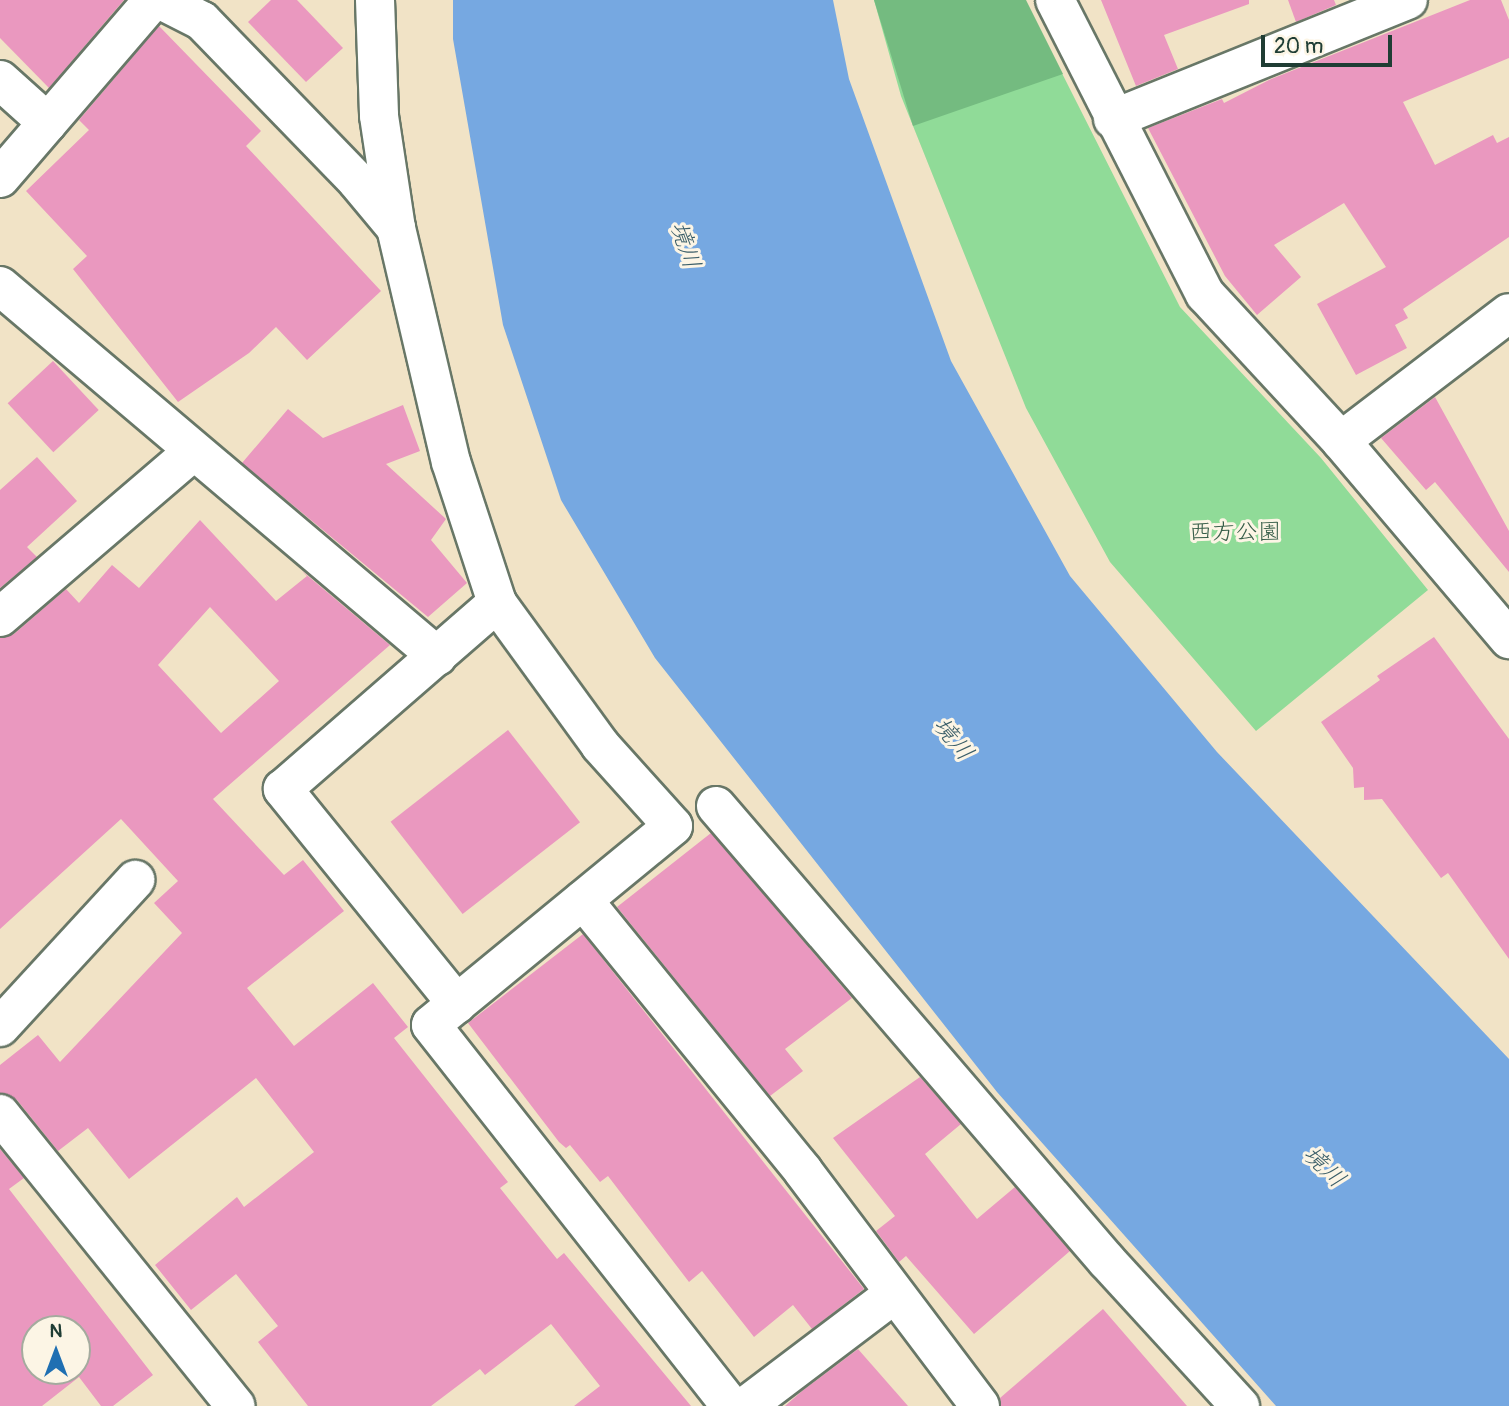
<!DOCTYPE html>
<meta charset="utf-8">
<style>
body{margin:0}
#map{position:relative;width:1509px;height:1406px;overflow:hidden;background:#f1e3c6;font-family:Pangolin,"Klee One",sans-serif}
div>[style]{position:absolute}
.green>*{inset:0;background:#90db98}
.forest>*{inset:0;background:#74bb80}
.water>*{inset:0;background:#76a8e1}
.building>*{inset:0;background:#ea98bf;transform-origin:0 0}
.roads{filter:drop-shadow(2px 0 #687767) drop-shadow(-2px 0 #687767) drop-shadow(0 2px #687767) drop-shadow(0 -2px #687767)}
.minor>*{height:38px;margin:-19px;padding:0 19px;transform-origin:19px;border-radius:19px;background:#fff}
span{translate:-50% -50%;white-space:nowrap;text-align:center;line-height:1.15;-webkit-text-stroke:6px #fcf5e5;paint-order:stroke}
.park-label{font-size:23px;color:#365d48}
.water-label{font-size:24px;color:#395d68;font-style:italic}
.north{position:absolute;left:21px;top:1315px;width:70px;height:70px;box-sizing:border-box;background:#fcf5e5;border:2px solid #a4ab9e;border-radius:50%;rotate:0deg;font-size:19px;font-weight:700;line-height:28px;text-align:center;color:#1f3d34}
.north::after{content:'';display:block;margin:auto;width:24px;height:32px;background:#1f6fb2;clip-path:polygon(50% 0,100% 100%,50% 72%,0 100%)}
.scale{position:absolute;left:1261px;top:35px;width:131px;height:32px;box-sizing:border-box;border:4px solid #1f3d34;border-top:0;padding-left:9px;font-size:21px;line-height:24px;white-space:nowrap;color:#1f3d34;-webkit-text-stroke:5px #fcf5e5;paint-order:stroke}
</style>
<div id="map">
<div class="green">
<div style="clip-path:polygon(874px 0,1025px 0,1180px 307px,1321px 458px,1428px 590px,1256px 731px,1110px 562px,1026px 408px,901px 96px)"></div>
</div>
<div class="forest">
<div style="clip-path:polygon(874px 0,1026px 0,1063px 74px,913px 126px)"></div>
</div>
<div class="water">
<div style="clip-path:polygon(453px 0,833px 0,849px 79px,951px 361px,1070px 576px,1217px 752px,1509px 1059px,1509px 1406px,1276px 1406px,997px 1092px,655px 658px,561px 500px,503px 325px,453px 39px)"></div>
</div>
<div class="building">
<div style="clip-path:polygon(0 0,124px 0,49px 88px,0 38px)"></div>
<div style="clip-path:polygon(271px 0,297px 0,343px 48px,306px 82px,248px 22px)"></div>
<div style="clip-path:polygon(1101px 0,1249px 0,1249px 4px,1164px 35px,1178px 69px,1136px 86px)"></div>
<div style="clip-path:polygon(1288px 0,1334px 0,1336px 5px,1296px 22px)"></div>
<div style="clip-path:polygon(1470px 0,1501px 0,1509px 20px,1509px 58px,1403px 102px,1435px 165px,1493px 135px,1497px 143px,1509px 137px,1509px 237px,1403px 309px,1408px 318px,1395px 325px,1407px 348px,1356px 375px,1317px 304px,1386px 267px,1344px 203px,1274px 245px,1301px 277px,1257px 315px,1225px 276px,1148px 128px,1222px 99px,1224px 103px,1269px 80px)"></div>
<div style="clip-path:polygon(159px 26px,261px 131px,246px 146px,381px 291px,307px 360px,276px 327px,249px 353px,178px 402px,73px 269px,87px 256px,26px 191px,89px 130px,79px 120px)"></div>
<div style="left:53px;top:361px;width:67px;height:62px;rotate:47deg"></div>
<div style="clip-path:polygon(1435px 397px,1509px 531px,1509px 572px,1435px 482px,1426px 490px,1381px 438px)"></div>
<div style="clip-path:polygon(403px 405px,420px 451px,386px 464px,446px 519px,431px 540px,467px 583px,428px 617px,242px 463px,288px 409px,323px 438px)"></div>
<div style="clip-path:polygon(37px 457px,77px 501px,27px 547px,37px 557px,0 588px,0 490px)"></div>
<div style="clip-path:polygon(evenodd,200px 520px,276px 601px,307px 576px,302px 571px,390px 645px,213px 799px,284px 875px,303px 860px,344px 911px,247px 988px,294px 1046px,373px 983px,408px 1027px,394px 1038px,508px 1182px,500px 1188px,557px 1259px,564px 1253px,691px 1406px,574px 1406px,600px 1386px,551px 1324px,485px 1375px,480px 1369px,431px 1406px,308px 1406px,258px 1342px,278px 1326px,236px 1274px,191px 1310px,155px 1265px,237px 1197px,244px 1207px,314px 1152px,256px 1078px,129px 1179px,88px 1128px,58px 1151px,17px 1100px,0 1093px,0 1065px,38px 1035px,60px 1062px,182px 933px,154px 903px,178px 881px,121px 819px,0 929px,0 638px,14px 634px,66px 589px,79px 603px,112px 565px,139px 588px,200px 520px,210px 607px,279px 681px,221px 733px,158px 665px,210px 607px)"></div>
<div style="clip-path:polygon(1434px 637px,1509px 739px,1509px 959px,1448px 873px,1441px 878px,1382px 799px,1364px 800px,1364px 787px,1354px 788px,1353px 768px,1321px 722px,1380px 680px,1377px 676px)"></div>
<div style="left:508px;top:730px;width:117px;height:149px;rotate:52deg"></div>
<div style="clip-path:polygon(711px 833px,852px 998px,785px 1049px,803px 1071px,770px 1096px,617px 907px)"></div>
<div style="clip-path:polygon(583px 934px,864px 1289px,812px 1329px,793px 1305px,754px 1337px,702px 1271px,689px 1282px,608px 1176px,600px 1182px,570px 1145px,566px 1148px,559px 1142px,468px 1023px)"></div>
<div style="clip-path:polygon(920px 1077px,961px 1124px,925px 1154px,977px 1219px,1015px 1187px,1070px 1251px,974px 1334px,906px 1256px,899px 1262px,876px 1231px,895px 1216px,833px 1138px)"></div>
<div style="clip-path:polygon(evenodd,0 1149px,24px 1178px,9px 1189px,153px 1375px,113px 1406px,101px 1406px,79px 1377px,42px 1406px,0 1406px,0 1149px,35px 1329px,77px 1329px,77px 1371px,35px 1371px,35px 1329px)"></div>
<div style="clip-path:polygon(1103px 1309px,1187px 1406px,1001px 1406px,1000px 1398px)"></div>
<div style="clip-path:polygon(858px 1349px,908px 1406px,785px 1406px,802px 1391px)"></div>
</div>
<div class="roads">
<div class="minor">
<div style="left:161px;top:0;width:46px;rotate:27.1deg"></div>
<div style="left:202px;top:21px;width:223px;rotate:45.9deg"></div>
<div style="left:357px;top:181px;width:61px;rotate:50.3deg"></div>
<div style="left:375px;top:0;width:116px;rotate:88deg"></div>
<div style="left:379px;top:116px;width:113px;rotate:81.4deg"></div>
<div style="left:396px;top:228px;width:240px;rotate:76.8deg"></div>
<div style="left:451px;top:462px;width:148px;rotate:71.9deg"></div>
<div style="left:497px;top:603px;width:175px;rotate:54deg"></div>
<div style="left:600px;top:745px;width:109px;rotate:48deg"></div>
<div style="left:673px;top:826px;width:313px;rotate:140.6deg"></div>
<div style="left:431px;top:1025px;width:485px;rotate:51.8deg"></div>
<div style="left:1055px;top:0;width:330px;rotate:63deg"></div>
<div style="left:1205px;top:294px;width:200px;rotate:47.2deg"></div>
<div style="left:1341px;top:441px;width:260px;rotate:49.7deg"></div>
<div style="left:0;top:80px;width:64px;rotate:41.9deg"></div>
<div style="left:1113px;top:119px;width:318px;rotate:-22deg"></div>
<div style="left:0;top:178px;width:235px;rotate:-49.3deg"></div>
<div style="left:0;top:286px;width:573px;rotate:40.25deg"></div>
<div style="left:1341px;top:441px;width:211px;rotate:-37.3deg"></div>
<div style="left:0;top:617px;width:255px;rotate:-40.6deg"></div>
<div style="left:716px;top:806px;width:600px;rotate:49.33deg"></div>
<div style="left:1107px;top:1261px;width:197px;rotate:47.5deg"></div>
<div style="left:583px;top:900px;width:349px;rotate:50.9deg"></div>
<div style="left:803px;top:1171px;width:294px;rotate:53deg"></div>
<div style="left:457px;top:1004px;width:277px;rotate:-129deg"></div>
<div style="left:283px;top:789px;width:284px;rotate:-41deg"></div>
<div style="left:0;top:1027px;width:200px;rotate:-47.4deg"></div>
<div style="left:0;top:1114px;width:375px;rotate:51.1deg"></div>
<div style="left:746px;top:1406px;width:184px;rotate:-37.1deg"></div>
</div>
</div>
<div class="park-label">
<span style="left:1235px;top:532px">西方公園</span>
</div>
<div class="water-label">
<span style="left:685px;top:245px;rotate:72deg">境川</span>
<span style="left:953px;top:739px;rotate:51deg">境川</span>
<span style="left:1324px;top:1167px;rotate:44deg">境川</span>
</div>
<div class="north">N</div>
<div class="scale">20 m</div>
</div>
